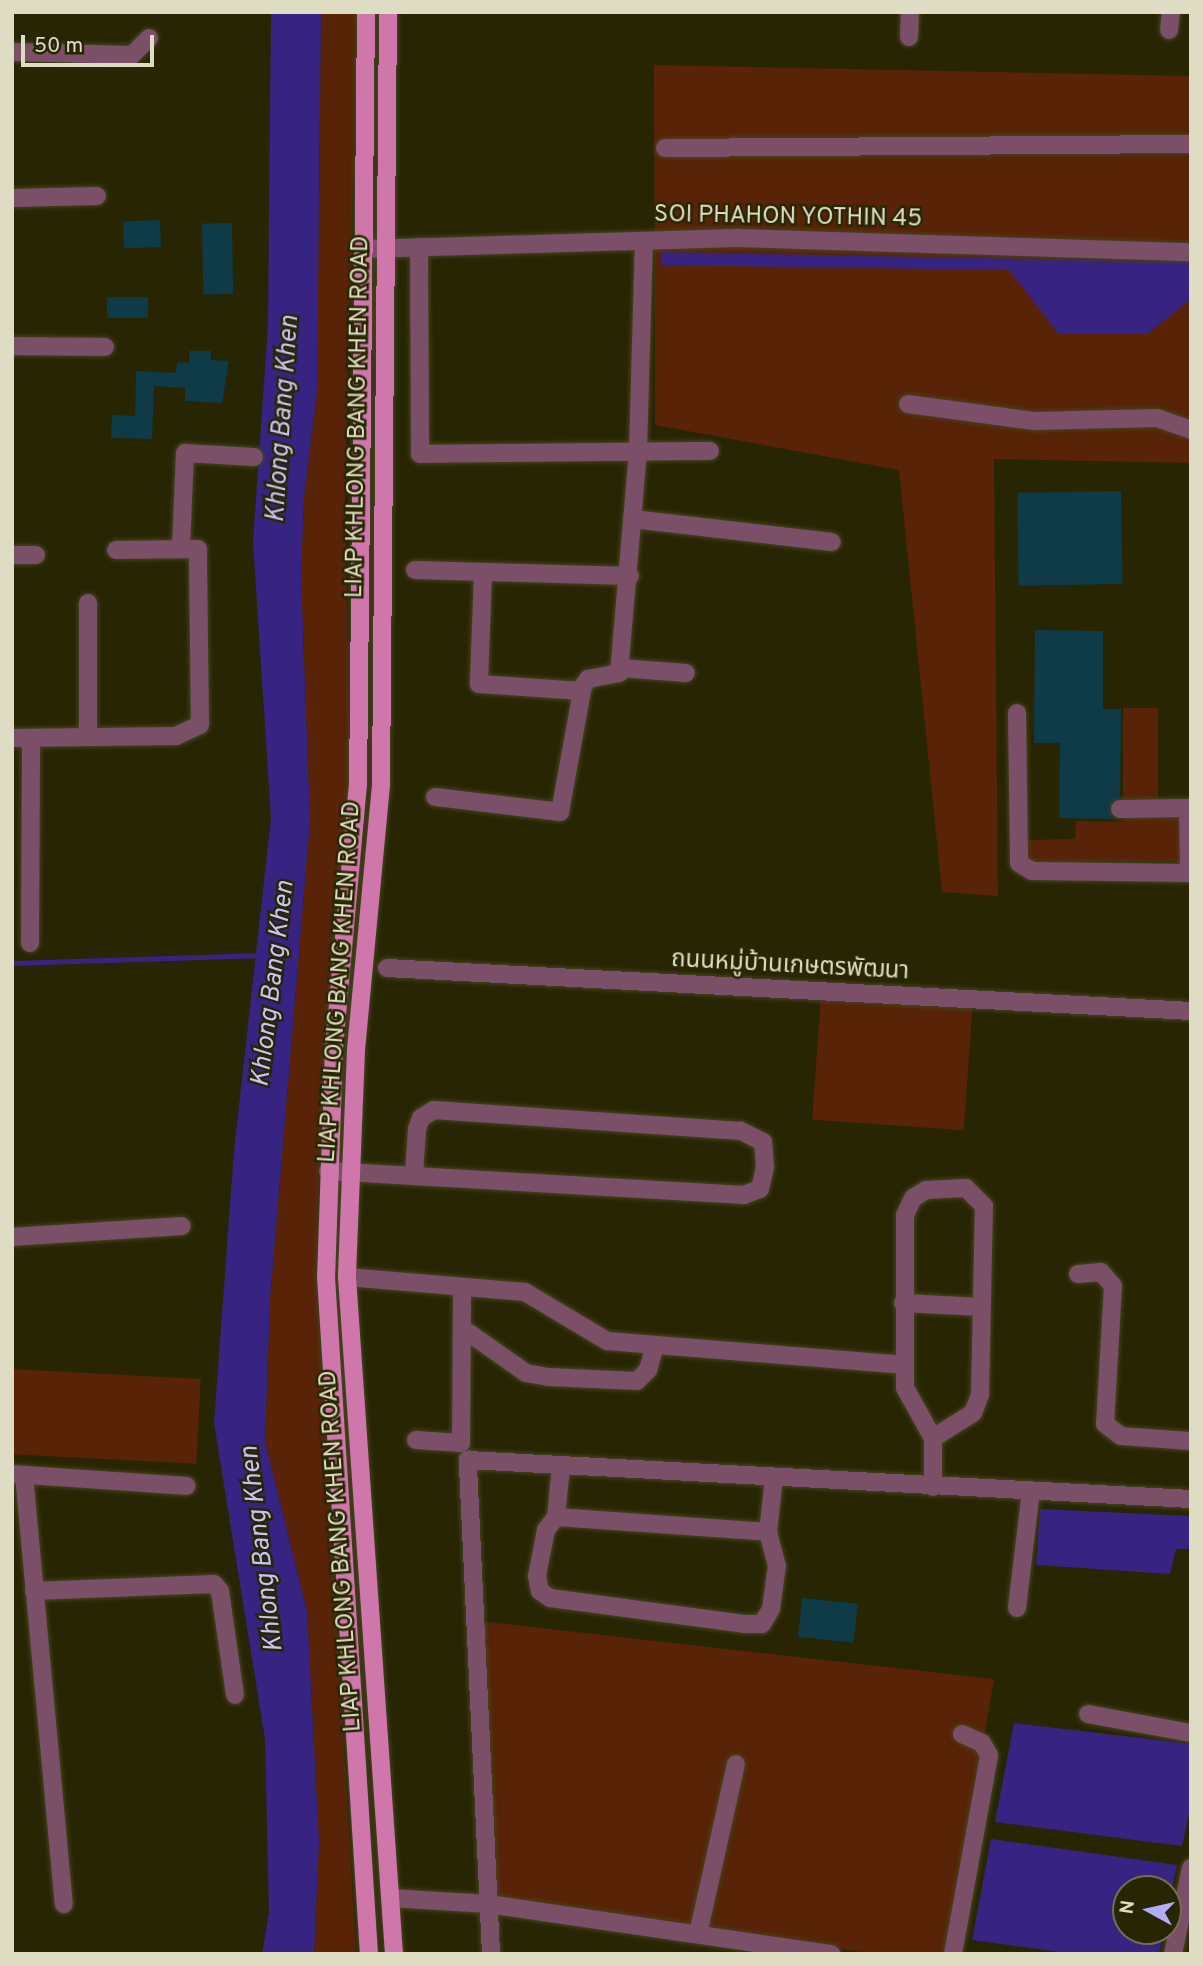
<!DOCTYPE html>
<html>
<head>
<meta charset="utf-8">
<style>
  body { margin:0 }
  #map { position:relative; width:1203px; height:1966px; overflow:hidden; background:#282602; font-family:Overpass,"Noto Sans Thai",sans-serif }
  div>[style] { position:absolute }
  .green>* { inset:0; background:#582306; transform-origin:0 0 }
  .water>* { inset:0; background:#372382 }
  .stream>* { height:5px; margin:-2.5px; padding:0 2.5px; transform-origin:2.5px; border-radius:2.5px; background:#372382 }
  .building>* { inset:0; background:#0f3a48; transform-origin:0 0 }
  .roads { filter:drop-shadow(0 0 2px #454321) drop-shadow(0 0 2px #454321) }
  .minor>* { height:18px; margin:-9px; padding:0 9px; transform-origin:9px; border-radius:9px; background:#7a4f67 }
  .major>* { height:18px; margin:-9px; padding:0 9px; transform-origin:9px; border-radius:9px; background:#cf77aa }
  span { translate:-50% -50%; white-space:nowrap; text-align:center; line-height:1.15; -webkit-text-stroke:5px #282602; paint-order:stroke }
  .street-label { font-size:24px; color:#deddc4 }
  .water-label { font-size:26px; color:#c4c4f7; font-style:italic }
  .frame { position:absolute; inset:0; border:14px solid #deddc4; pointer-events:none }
  .north { position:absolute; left:1112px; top:1875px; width:70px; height:70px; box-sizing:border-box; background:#282602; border:2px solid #716f50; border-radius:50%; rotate:278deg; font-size:19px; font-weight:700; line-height:28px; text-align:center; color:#deddc4 }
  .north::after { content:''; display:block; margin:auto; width:24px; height:32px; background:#b0aefa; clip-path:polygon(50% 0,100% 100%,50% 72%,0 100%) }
  .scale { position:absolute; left:21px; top:35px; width:133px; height:32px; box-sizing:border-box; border:4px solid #deddc4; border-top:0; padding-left:9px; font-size:21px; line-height:24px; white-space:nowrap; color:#deddc4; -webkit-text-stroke:5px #282602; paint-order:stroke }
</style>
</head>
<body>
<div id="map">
  <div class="green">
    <div style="clip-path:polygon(321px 12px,357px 12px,345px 500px,350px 779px,319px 1141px,316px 1277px,356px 1954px,314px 1954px,319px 1843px,307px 1611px,265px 1441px,270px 1300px,310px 820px,301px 577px,304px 497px,317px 391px)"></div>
    <div style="clip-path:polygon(654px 65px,1191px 76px,1191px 463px,994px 459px,998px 896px,942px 892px,899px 470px,655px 425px)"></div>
    <div style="left:1158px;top:708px;width:92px;height:35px;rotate:90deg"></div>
    <div style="clip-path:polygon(1123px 812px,1179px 812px,1179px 861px,1026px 862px,1026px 840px,1075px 839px,1076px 821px,1123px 822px)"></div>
    <div style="left:821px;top:994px;width:152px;height:126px;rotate:4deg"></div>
    <div style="left:12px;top:1369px;width:189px;height:85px;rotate:3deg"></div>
    <div style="clip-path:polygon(478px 1621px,994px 1679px,947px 1954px,876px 1954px,488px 1899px)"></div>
  </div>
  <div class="water">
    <div style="clip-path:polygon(271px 12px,321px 12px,317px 391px,304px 497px,301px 577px,310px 820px,270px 1300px,265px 1441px,307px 1611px,319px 1843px,314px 1954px,262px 1954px,269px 1913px,265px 1739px,214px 1423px,234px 1151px,271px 818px,253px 542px,268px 325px)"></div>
    <div style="clip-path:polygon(662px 252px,1191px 262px,1191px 299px,1147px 334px,1059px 334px,1009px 270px,662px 265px)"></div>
    <div style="clip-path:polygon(1040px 1509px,1191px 1516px,1191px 1549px,1176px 1549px,1170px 1574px,1036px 1565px)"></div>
    <div style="clip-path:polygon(1014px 1723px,1191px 1744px,1191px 1804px,1182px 1846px,995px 1822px)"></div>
    <div style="clip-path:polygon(991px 1839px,1177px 1865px,1168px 1910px,1168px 1889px,1126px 1889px,1126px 1931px,1164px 1931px,1159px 1954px,1076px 1954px,972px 1940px)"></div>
  </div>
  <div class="stream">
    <div style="left:12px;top:963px;width:249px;rotate:-1.8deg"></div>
  </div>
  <div class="building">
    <div style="left:160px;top:220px;width:27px;height:37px;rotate:88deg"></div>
    <div style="left:232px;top:223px;width:71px;height:30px;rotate:89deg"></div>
    <div style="left:148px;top:297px;width:21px;height:41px;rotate:90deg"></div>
    <div style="clip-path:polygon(189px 351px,211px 351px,211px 360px,229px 361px,222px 403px,185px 401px,185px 388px,154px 386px,152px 439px,111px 438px,112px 415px,135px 416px,136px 371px,176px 373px,177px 362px,189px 363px)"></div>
    <div style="left:1121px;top:491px;width:93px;height:104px;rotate:89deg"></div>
    <div style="clip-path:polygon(1035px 630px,1103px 631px,1103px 709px,1121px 709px,1120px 798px,1109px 808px,1114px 819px,1059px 818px,1060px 743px,1034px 743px)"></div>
    <div style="left:802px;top:1598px;width:56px;height:39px;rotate:6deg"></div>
  </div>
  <div class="roads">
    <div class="minor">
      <div style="left:1169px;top:30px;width:18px;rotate:-84deg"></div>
      <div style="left:909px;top:37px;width:25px;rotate:-88deg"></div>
      <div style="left:12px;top:52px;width:120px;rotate:1.4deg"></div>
      <div style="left:132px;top:55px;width:24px;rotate:-45deg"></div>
      <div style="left:665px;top:148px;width:526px;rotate:-0.44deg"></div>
      <div style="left:12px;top:198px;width:85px;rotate:-1.3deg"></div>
      <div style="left:419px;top:247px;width:207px;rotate:89.7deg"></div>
      <div style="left:420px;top:454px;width:290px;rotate:-0.6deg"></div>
      <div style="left:363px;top:249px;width:374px;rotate:-1.7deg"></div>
      <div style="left:737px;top:238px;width:454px;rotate:1.8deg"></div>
      <div style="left:12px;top:346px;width:93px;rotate:0.6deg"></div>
      <div style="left:908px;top:404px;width:127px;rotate:7.7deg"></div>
      <div style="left:1034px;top:421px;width:123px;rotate:-1.4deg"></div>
      <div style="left:1157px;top:418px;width:36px;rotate:19deg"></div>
      <div style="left:633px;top:519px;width:200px;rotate:6.6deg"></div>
      <div style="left:181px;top:548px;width:95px;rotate:-87.6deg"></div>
      <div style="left:185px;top:453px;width:69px;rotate:3.3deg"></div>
      <div style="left:12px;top:555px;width:24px"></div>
      <div style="left:415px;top:570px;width:215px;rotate:1.6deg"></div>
      <div style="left:483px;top:573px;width:111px;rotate:92.1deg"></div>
      <div style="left:479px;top:684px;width:103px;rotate:3.9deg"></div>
      <div style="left:88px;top:603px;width:134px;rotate:90deg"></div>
      <div style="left:620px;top:668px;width:66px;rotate:4.3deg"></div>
      <div style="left:1017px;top:713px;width:150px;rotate:89.2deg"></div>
      <div style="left:1019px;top:863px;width:15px;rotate:32deg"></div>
      <div style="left:1032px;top:871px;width:159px;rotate:0.7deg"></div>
      <div style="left:12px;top:738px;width:164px;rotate:-0.7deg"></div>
      <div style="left:176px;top:736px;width:26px;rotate:-25deg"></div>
      <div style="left:200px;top:725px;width:176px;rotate:-90.7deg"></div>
      <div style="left:198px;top:549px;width:82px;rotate:179.3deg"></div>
      <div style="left:435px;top:797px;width:126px;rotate:6.8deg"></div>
      <div style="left:560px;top:812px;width:128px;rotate:-79.7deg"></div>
      <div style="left:583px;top:686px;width:9px;rotate:-54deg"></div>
      <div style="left:588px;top:679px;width:32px;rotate:-11deg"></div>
      <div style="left:619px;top:673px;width:222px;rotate:-85.1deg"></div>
      <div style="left:638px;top:452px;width:211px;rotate:-88.4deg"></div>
      <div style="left:1120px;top:809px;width:68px;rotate:-0.8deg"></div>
      <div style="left:1188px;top:808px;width:65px;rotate:89.1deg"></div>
      <div style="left:30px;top:943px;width:205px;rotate:-89.7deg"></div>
      <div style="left:387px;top:968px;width:805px;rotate:3.06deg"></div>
      <div style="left:328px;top:1171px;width:86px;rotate:3.3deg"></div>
      <div style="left:414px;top:1176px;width:331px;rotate:3.3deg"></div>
      <div style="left:744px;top:1195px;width:17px;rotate:-21deg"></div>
      <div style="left:760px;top:1189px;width:22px;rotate:-77deg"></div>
      <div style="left:765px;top:1168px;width:26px;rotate:-94deg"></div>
      <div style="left:763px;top:1142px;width:25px;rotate:-153deg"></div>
      <div style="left:741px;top:1131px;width:308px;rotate:-176.1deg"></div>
      <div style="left:434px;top:1110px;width:15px;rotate:148deg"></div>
      <div style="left:421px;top:1118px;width:12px;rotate:110deg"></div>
      <div style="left:417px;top:1129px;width:47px;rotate:93.7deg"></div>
      <div style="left:12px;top:1237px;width:170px;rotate:-3.7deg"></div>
      <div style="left:1078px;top:1274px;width:23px;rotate:-5deg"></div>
      <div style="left:1101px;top:1272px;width:18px;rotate:49deg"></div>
      <div style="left:1113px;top:1286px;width:138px;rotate:93.3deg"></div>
      <div style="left:1105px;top:1424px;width:20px;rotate:37deg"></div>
      <div style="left:1121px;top:1436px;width:70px;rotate:4.1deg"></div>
      <div style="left:347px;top:1277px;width:179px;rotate:4.8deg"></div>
      <div style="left:525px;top:1292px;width:96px;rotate:30.9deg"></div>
      <div style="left:607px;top:1341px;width:297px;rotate:4.6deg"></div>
      <div style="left:903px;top:1303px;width:79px;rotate:2.9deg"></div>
      <div style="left:462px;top:1328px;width:78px;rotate:35.1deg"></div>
      <div style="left:526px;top:1373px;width:23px;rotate:10deg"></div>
      <div style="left:549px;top:1377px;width:88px;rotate:2.6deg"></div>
      <div style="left:637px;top:1381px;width:16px;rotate:-45deg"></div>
      <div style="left:648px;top:1370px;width:26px;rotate:-74deg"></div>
      <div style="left:933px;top:1438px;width:47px;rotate:-32deg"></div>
      <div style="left:973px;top:1413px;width:19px;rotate:-69deg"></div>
      <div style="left:980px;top:1395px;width:189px;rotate:-88.8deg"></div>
      <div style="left:984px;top:1206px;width:25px;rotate:-135deg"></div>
      <div style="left:966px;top:1188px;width:40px;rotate:177.1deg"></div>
      <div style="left:926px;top:1190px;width:15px;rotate:148deg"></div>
      <div style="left:913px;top:1198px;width:19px;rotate:115deg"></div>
      <div style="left:905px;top:1215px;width:173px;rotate:90deg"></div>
      <div style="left:905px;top:1388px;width:57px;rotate:60.8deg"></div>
      <div style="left:933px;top:1438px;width:49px;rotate:90deg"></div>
      <div style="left:416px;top:1440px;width:45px;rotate:3.8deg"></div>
      <div style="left:461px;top:1443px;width:154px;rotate:-89.6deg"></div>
      <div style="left:561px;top:1466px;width:51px;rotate:95.6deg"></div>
      <div style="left:556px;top:1517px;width:213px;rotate:4deg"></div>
      <div style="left:768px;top:1532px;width:54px;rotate:-83.7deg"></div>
      <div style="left:12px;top:1474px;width:175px;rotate:3.9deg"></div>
      <div style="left:24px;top:1475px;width:431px;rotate:84.7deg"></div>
      <div style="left:556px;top:1517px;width:16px;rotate:128deg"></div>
      <div style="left:546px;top:1530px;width:47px;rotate:101.1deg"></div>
      <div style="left:537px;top:1576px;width:15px;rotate:79deg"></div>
      <div style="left:540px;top:1591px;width:12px;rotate:35deg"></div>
      <div style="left:550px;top:1598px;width:196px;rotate:7.6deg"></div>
      <div style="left:744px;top:1624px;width:18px"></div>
      <div style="left:762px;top:1624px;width:17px;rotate:-59deg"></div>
      <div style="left:771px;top:1609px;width:43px;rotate:-82.1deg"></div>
      <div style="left:777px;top:1566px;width:35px;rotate:-105deg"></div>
      <div style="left:34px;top:1591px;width:180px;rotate:-2.2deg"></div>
      <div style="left:214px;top:1584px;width:9px;rotate:49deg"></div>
      <div style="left:220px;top:1591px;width:105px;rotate:81.8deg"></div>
      <div style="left:1017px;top:1608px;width:118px;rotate:-83.2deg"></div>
      <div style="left:1088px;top:1714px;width:105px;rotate:10.5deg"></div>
      <div style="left:390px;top:1898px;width:98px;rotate:3.5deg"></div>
      <div style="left:488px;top:1904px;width:347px;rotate:8.3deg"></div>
      <div style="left:698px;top:1934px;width:174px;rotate:-77.4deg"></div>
      <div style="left:491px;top:1954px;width:495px;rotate:-92.7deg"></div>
      <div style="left:468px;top:1460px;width:724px;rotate:3.09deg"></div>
      <div style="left:953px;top:1954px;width:202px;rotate:-79.7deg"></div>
      <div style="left:989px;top:1755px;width:14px;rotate:-120deg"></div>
      <div style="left:982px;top:1743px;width:22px;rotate:-156deg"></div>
      <div style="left:1173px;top:1954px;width:88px;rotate:-78.2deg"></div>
    </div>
    <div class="major">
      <div style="left:366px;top:12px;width:772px;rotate:90.59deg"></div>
      <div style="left:358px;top:784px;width:267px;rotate:95.2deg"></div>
      <div style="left:334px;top:1050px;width:227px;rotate:92deg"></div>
      <div style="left:326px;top:1277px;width:678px;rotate:86.37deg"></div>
      <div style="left:388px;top:12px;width:773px;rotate:90.52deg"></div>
      <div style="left:381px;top:785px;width:266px;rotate:95.4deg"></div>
      <div style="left:356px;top:1050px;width:227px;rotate:92.3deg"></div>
      <div style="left:347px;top:1277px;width:679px;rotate:86.03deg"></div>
    </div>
  </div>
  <div class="street-label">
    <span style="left:788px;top:218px;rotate:1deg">SOI PHAHON YOTHIN 45</span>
    <span style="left:359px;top:417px;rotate:-89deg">LIAP KHLONG BANG KHEN ROAD</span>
    <span style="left:790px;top:967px;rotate:3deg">ถนนหมู่บ้านเกษตรพัฒนา</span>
    <span style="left:341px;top:982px;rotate:-86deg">LIAP KHLONG BANG KHEN ROAD</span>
    <span style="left:342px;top:1551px;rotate:-94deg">LIAP KHLONG BANG KHEN ROAD</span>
  </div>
  <div class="water-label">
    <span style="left:284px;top:419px;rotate:-86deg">Khlong Bang Khen</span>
    <span style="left:274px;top:984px;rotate:-83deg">Khlong Bang Khen</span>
    <span style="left:263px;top:1549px;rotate:-97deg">Khlong Bang Khen</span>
  </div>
  <div class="frame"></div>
  <div class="north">N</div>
  <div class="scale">50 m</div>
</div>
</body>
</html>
